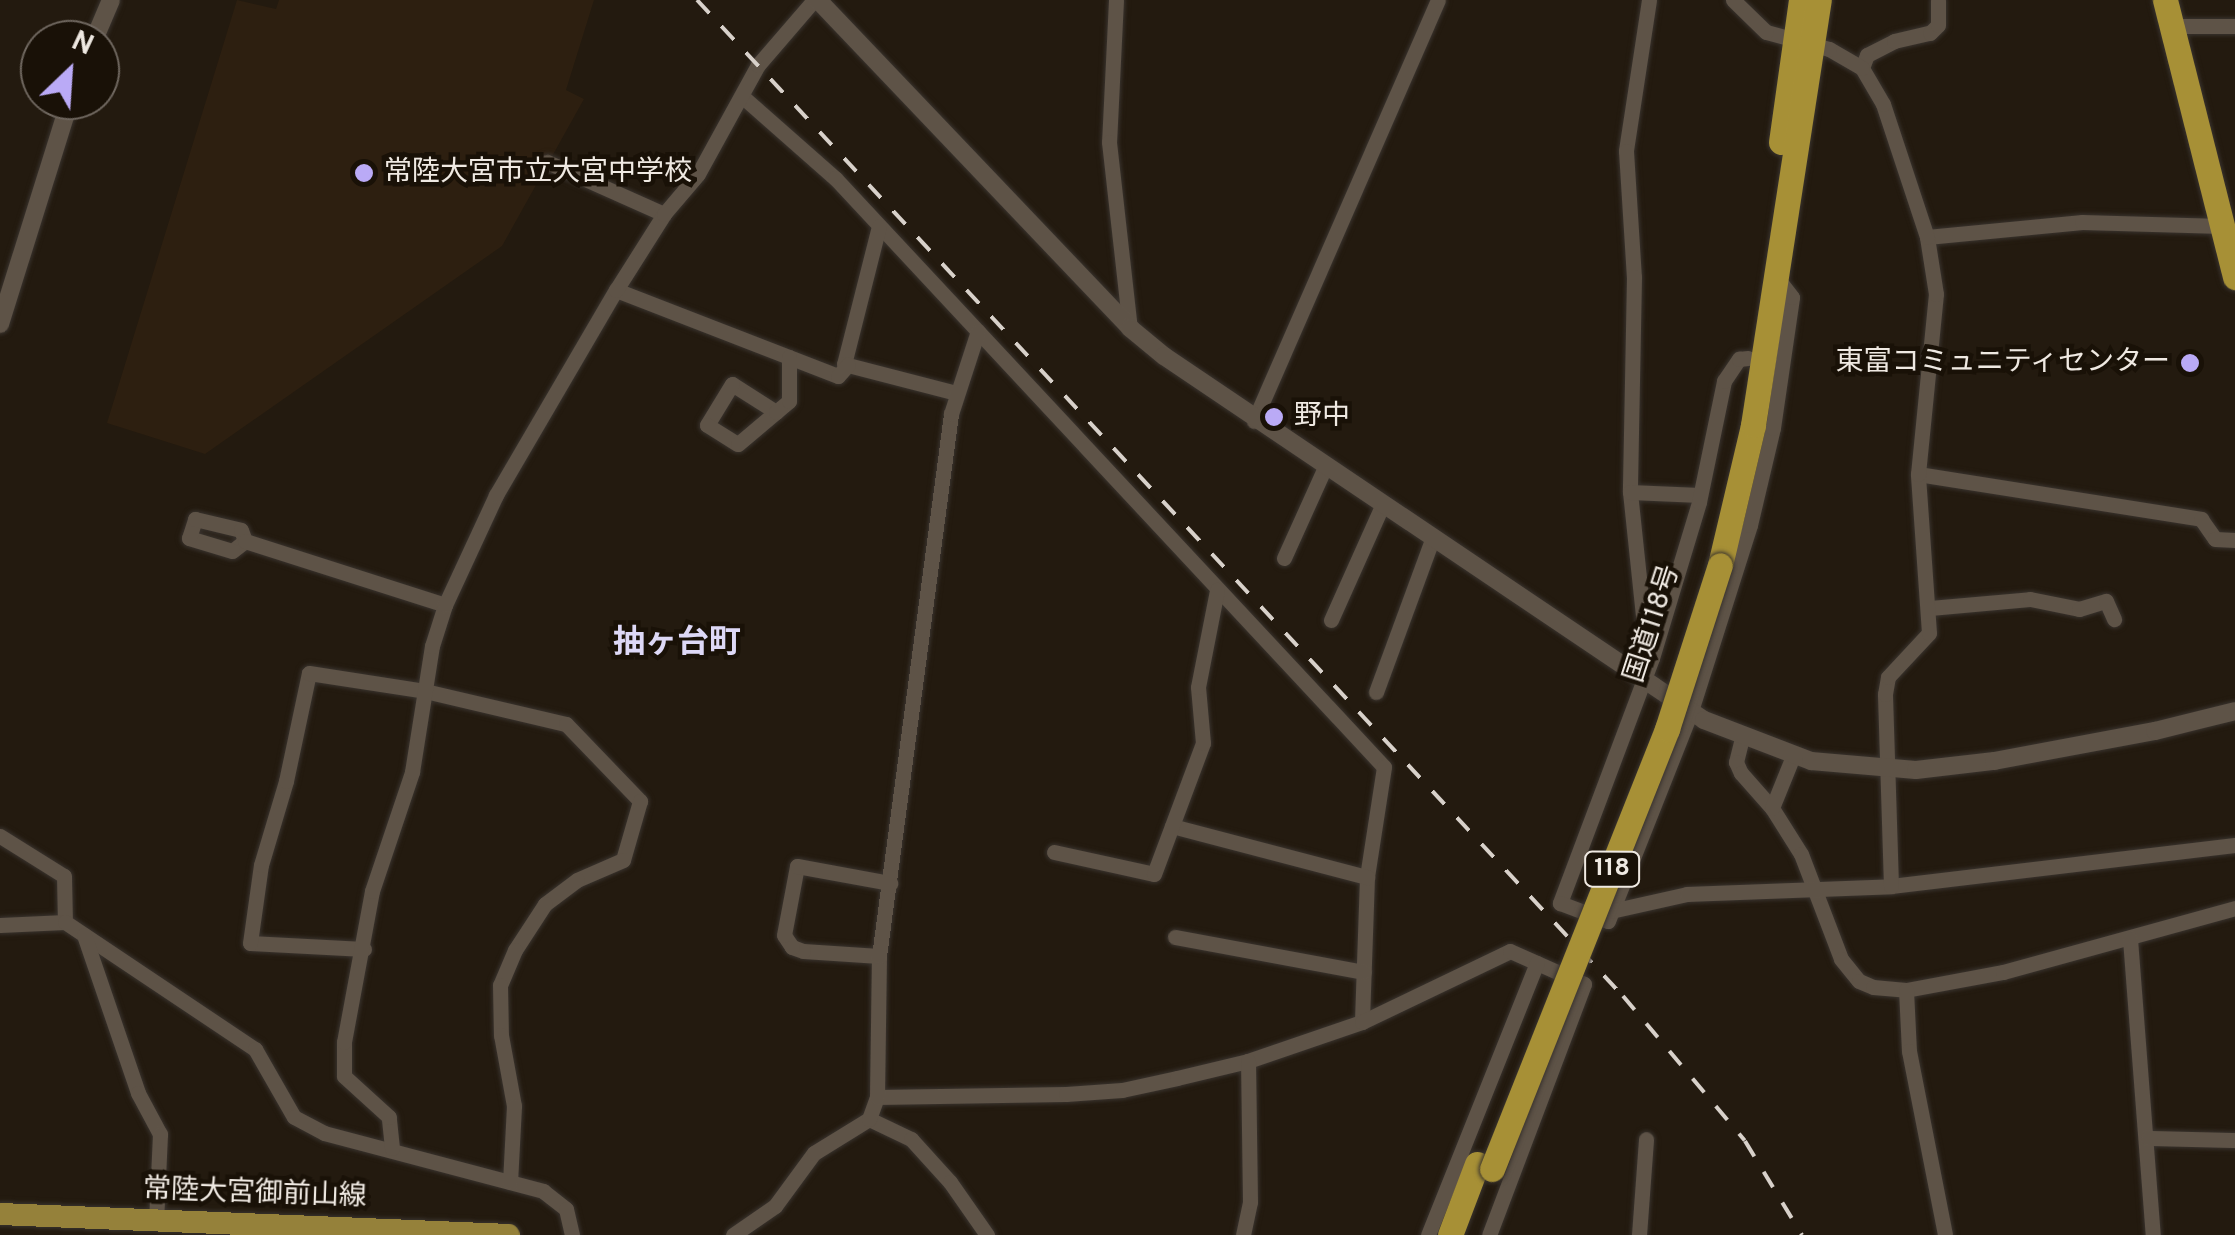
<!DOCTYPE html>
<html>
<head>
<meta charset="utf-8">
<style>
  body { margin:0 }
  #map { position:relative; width:2235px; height:1235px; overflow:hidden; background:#231a0f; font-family:Overpass,"Noto Sans JP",sans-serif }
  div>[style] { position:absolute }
  .built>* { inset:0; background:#2d1f10 }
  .roads { filter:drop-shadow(0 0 2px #39332e) drop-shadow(0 0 2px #39332e) }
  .minor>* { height:15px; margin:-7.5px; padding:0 7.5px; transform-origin:7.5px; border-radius:7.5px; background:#5e5347 }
  .tertiary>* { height:18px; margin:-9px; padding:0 9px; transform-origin:9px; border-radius:9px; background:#5e5347 }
  .primary>* { height:22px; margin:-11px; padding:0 11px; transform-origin:11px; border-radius:11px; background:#95813a }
  .trunk>* { height:25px; margin:-12.5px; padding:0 12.5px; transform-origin:12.5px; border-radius:12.5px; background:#a79036 }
  .rail>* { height:4px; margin-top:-2px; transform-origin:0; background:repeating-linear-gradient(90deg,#d8d1ca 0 18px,transparent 0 36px) }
  .bridges { filter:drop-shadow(0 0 2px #39332e) drop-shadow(0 0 2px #39332e) }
  .trunk-bridge>* { height:25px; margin:-12.5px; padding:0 12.5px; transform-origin:12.5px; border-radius:12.5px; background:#a79036 }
  .dots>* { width:28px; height:28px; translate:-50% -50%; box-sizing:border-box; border:5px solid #191107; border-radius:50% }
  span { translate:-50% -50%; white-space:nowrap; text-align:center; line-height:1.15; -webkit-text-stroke:9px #191107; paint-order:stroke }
  .shield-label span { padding:2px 8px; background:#191107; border:2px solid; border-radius:8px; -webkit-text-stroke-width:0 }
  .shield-label { font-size:25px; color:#efe9e2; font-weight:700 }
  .poi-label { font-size:28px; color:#efe9e2 }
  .left { translate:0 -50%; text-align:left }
  .right { translate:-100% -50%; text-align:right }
  .street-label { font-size:28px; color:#efe9e2 }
  .quarter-label { font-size:32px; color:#ddd8f6; font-weight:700 }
  .north { position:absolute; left:20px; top:20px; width:100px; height:100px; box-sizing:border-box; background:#191107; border:2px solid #6f675f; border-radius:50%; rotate:25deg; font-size:28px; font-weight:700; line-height:40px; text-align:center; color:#efe9e2 }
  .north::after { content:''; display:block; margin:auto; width:35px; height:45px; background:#baaaf6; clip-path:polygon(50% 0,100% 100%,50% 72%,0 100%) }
</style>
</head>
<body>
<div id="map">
  <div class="built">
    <div style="clip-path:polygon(237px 0,276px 9px,279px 0,594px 0,566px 90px,584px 99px,502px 246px,205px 454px,107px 423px)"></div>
  </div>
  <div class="roads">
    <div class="minor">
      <div style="left:1116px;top:0;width:142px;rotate:92.8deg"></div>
      <div style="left:1109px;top:142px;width:187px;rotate:83.6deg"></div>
      <div style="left:1649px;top:0;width:153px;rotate:98.7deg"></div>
      <div style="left:1626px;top:151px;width:126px;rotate:86.4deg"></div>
      <div style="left:1634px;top:277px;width:215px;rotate:91.1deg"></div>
      <div style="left:1630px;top:492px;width:154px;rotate:84deg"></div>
      <div style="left:1646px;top:645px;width:14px;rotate:65deg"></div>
      <div style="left:1652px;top:658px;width:262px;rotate:110.6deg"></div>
      <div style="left:1560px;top:903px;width:51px;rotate:20.6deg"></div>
      <div style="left:1608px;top:921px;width:226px;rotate:-68.4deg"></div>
      <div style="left:1691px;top:711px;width:195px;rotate:-72.4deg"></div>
      <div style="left:1750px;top:525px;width:100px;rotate:-76.7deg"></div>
      <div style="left:1773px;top:428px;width:132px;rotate:-81.7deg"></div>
      <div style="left:1792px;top:297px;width:24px;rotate:-128deg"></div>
      <div style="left:2171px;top:26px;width:64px"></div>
      <div style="left:1862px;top:68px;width:14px;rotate:-69deg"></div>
      <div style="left:1867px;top:55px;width:30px;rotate:-27deg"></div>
      <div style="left:1894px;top:41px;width:37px;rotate:-13deg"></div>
      <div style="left:1930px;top:33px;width:11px;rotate:-45deg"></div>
      <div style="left:1938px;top:25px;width:25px;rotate:-90deg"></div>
      <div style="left:743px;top:97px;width:123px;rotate:41.4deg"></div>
      <div style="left:835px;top:178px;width:805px;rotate:47.01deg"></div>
      <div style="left:1384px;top:767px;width:111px;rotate:98.8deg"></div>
      <div style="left:1367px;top:877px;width:145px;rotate:92deg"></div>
      <div style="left:547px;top:162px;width:128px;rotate:24deg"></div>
      <div style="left:879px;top:226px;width:142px;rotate:104.2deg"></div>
      <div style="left:844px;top:364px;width:116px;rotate:14.5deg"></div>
      <div style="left:1927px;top:237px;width:156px;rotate:-5.5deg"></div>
      <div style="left:2082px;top:222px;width:140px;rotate:1.6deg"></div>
      <div style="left:616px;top:290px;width:238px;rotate:21.2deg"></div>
      <div style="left:838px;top:376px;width:15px;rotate:-48deg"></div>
      <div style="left:776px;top:412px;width:52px;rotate:-147.5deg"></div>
      <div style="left:732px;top:384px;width:48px;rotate:121.4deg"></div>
      <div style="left:707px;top:425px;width:36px;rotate:32deg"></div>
      <div style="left:738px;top:444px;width:50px;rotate:-40.1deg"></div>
      <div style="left:776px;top:412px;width:17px;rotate:-40deg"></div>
      <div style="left:789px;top:401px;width:44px;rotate:-90deg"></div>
      <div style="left:1254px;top:421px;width:459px;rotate:-66.4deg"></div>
      <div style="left:1918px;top:474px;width:287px;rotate:9deg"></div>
      <div style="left:2201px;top:519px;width:24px;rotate:55deg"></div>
      <div style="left:2215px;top:539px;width:20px;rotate:3deg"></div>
      <div style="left:1630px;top:492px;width:70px;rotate:2.5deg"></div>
      <div style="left:245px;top:541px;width:16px;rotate:142deg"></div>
      <div style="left:232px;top:551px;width:45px;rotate:-163.2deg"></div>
      <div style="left:189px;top:538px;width:20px;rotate:-72deg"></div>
      <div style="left:195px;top:519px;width:47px;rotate:13.4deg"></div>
      <div style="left:241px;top:530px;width:12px;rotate:70deg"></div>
      <div style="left:245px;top:541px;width:210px;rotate:17.7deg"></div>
      <div style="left:1284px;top:558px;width:100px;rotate:-65.7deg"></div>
      <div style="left:1930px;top:608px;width:100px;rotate:-5.1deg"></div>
      <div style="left:2030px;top:599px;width:50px;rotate:11.5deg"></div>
      <div style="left:2079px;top:609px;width:28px;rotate:-17deg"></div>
      <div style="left:2106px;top:601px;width:20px;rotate:66deg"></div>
      <div style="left:1331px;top:620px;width:125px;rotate:-65.9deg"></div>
      <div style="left:1652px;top:658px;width:163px;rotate:-73.2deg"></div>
      <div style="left:1699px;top:502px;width:124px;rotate:-78.3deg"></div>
      <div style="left:1724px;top:381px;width:27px;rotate:-56deg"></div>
      <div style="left:1739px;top:359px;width:9px;rotate:-6deg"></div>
      <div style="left:1376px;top:692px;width:162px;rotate:-69.8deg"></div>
      <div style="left:1742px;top:738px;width:25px;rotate:104deg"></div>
      <div style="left:1736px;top:762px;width:12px;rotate:66deg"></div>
      <div style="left:1741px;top:773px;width:47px;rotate:48.5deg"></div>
      <div style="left:1772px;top:808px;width:54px;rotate:57.8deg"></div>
      <div style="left:1801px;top:854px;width:112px;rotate:69.1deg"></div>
      <div style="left:1841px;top:959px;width:28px;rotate:51deg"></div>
      <div style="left:1859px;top:981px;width:15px;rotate:23deg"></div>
      <div style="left:1873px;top:987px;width:33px;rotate:5deg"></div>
      <div style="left:1906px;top:990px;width:99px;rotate:-10.5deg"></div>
      <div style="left:2003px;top:972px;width:241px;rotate:-15.4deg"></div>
      <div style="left:1772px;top:808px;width:56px;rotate:-68deg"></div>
      <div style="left:1172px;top:826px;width:202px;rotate:14.7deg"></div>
      <div style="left:0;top:836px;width:75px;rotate:32deg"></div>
      <div style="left:64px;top:876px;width:46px;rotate:88.8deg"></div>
      <div style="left:1054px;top:852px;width:102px;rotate:12.4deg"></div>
      <div style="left:1154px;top:874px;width:140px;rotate:-69.5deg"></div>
      <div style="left:1203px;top:743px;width:56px;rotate:-95.1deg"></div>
      <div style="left:1198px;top:687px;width:99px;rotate:-78.9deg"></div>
      <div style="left:1891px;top:886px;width:346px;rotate:-6.8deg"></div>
      <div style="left:1611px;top:911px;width:78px;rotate:-12.6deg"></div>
      <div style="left:1687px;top:894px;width:204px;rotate:-2.2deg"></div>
      <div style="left:1891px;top:886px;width:192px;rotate:-91.8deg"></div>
      <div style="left:1885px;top:694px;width:17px;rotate:-80deg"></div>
      <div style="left:1888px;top:677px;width:60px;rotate:-47deg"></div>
      <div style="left:1929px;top:633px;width:159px;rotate:-94deg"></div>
      <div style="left:1918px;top:474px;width:181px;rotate:-84.3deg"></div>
      <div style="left:1936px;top:294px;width:58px;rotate:-99deg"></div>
      <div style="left:1927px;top:237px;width:140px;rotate:-108.3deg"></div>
      <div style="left:1883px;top:104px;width:42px;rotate:-120.3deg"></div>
      <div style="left:1862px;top:68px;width:38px;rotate:-150deg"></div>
      <div style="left:1829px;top:49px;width:65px;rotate:-164.9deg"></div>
      <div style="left:1766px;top:32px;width:46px;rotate:-135.9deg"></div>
      <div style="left:0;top:925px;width:65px;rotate:-2.6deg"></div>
      <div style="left:65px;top:922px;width:229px;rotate:33.8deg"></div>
      <div style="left:255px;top:1049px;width:78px;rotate:60.2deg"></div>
      <div style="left:294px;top:1117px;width:34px;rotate:28deg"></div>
      <div style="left:324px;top:1133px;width:227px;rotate:14.8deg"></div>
      <div style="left:543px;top:1191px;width:29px;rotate:38deg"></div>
      <div style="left:566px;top:1209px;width:27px;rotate:77deg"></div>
      <div style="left:84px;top:935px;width:167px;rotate:71.1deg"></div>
      <div style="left:138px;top:1093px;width:47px;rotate:61.8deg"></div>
      <div style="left:160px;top:1134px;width:87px;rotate:92.6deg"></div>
      <div style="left:1175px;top:937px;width:192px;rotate:10.5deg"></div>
      <div style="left:2130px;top:939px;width:297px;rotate:85.6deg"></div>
      <div style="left:364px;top:949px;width:114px;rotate:-177deg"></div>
      <div style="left:250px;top:943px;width:79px;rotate:-82deg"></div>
      <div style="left:261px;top:865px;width:88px;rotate:-73.4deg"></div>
      <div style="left:286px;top:781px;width:110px;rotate:-78deg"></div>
      <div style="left:309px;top:673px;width:117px;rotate:8.8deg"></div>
      <div style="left:425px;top:691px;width:145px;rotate:13.2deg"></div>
      <div style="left:566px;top:724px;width:107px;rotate:46.1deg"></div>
      <div style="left:640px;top:801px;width:61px;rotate:106.1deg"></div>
      <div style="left:623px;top:860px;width:50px;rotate:156.5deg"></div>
      <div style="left:577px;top:880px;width:40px;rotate:143deg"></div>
      <div style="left:545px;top:904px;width:55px;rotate:123.1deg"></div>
      <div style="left:515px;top:950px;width:38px;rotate:113deg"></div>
      <div style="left:500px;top:985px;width:50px;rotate:88.9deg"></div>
      <div style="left:501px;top:1035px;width:72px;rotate:79.6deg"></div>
      <div style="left:514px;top:1106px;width:76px;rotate:93deg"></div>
      <div style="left:879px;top:956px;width:76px;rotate:-176.2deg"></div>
      <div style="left:803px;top:951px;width:12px;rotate:-160deg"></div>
      <div style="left:792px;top:947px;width:14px;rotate:-124deg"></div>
      <div style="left:784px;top:935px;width:70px;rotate:-79.3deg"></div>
      <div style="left:797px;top:866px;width:95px;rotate:10.4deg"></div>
      <div style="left:1906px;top:990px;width:61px;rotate:87.2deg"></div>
      <div style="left:1909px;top:1051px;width:187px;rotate:78.9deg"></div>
      <div style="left:877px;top:1097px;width:189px;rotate:-0.9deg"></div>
      <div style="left:1066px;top:1094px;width:56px;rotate:-4.1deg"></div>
      <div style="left:1122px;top:1090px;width:56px;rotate:-12.3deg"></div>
      <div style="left:1177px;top:1078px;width:73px;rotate:-13.5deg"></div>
      <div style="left:1248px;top:1061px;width:120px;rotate:-18.9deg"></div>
      <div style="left:1362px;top:1022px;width:164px;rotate:-25.6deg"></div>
      <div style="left:1510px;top:951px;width:81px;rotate:24deg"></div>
      <div style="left:1584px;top:984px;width:268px;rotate:110.7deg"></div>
      <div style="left:869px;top:1119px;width:47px;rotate:25.5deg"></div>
      <div style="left:911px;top:1139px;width:58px;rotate:47.8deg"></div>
      <div style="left:950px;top:1182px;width:65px;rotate:55.1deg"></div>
      <div style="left:2148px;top:1138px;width:87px;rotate:1.3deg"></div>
      <div style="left:392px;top:1148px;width:31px;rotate:-96deg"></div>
      <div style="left:389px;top:1117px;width:61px;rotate:-137.7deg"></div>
      <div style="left:344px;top:1076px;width:34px;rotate:-90deg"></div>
      <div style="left:344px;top:1042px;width:154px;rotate:-79.5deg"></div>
      <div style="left:372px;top:891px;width:126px;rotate:-71.4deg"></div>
      <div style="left:412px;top:772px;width:128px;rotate:-81deg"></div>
      <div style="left:432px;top:646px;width:43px;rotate:-72.4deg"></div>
      <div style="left:445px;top:605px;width:121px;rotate:-65.1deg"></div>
      <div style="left:496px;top:495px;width:238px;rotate:-59.7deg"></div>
      <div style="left:616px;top:290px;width:90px;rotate:-57.7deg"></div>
      <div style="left:664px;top:214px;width:52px;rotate:-49.6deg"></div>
      <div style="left:698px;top:174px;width:124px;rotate:-61.2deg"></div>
      <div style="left:758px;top:65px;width:86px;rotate:-49.3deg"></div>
      <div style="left:733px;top:1235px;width:51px;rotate:-34.6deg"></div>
      <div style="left:775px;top:1206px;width:66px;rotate:-53.7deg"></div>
      <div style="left:814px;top:1153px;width:65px;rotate:-31.7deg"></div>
      <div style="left:869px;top:1119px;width:23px;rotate:-70deg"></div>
      <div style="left:877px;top:1097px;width:141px;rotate:-89.2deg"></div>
      <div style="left:879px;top:956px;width:547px;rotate:-82.43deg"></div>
      <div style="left:951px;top:414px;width:87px;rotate:-72deg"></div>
      <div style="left:1243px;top:1235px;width:34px;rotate:-78deg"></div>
      <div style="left:1250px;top:1202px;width:141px;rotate:-90.8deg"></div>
      <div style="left:1428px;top:1235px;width:293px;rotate:-68.2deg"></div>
      <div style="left:1639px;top:1235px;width:96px;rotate:-85.8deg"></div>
    </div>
    <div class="tertiary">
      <div style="left:818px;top:0;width:453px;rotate:46.4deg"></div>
      <div style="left:1130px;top:328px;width:44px;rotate:39.5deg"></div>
      <div style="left:1164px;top:356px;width:651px;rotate:33.98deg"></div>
      <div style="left:1704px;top:720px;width:115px;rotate:21deg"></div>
      <div style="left:1811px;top:761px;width:105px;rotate:4.9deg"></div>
      <div style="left:1916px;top:770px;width:79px;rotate:-6.6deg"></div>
      <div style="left:1994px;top:761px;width:164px;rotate:-10.6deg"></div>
      <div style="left:2155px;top:731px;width:82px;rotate:-14deg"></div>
      <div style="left:94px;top:40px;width:43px;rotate:-67deg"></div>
      <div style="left:0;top:324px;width:235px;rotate:-72.6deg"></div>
    </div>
    <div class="primary">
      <div style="left:0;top:1214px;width:509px;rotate:2.36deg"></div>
    </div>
    <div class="trunk">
      <div style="left:2165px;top:0;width:286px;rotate:75.8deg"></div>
      <div style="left:1781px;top:142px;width:143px;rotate:-82deg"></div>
      <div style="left:1720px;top:565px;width:144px;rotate:-76.7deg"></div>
      <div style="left:1753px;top:425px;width:430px;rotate:-81.2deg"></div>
      <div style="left:1450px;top:1235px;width:76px;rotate:-69.2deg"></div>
    </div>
  </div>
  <div class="rail">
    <div style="left:697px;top:0;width:1360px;rotate:47.09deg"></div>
    <div style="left:1623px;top:996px;width:189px;rotate:49.9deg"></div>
    <div style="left:1745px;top:1141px;width:110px;rotate:58.8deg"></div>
  </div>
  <div class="bridges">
    <div class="trunk-bridge">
      <div style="left:1492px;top:1169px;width:474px;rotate:-68.3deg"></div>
      <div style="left:1667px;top:729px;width:172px;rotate:-72.1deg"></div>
    </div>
  </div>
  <div class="dots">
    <div style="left:364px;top:173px;background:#baaaf6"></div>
    <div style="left:2190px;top:363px;background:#baaaf6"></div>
    <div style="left:1274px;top:417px;background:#baaaf6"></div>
  </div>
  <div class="shield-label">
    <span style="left:1612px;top:869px">118</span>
  </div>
  <div class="poi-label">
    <span class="left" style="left:384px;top:173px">常陸大宮市立大宮中学校</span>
    <span class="right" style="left:2170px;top:363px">東富コミュニティセンター</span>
    <span class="left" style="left:1294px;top:417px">野中</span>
  </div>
  <div class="street-label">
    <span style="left:1653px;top:624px;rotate:-72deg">国道118号</span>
    <span style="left:255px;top:1194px;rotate:2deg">常陸大宮御前山線</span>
  </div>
  <div class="quarter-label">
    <span style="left:677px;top:644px">抽ヶ台町</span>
  </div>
  <div class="north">N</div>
</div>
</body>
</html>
